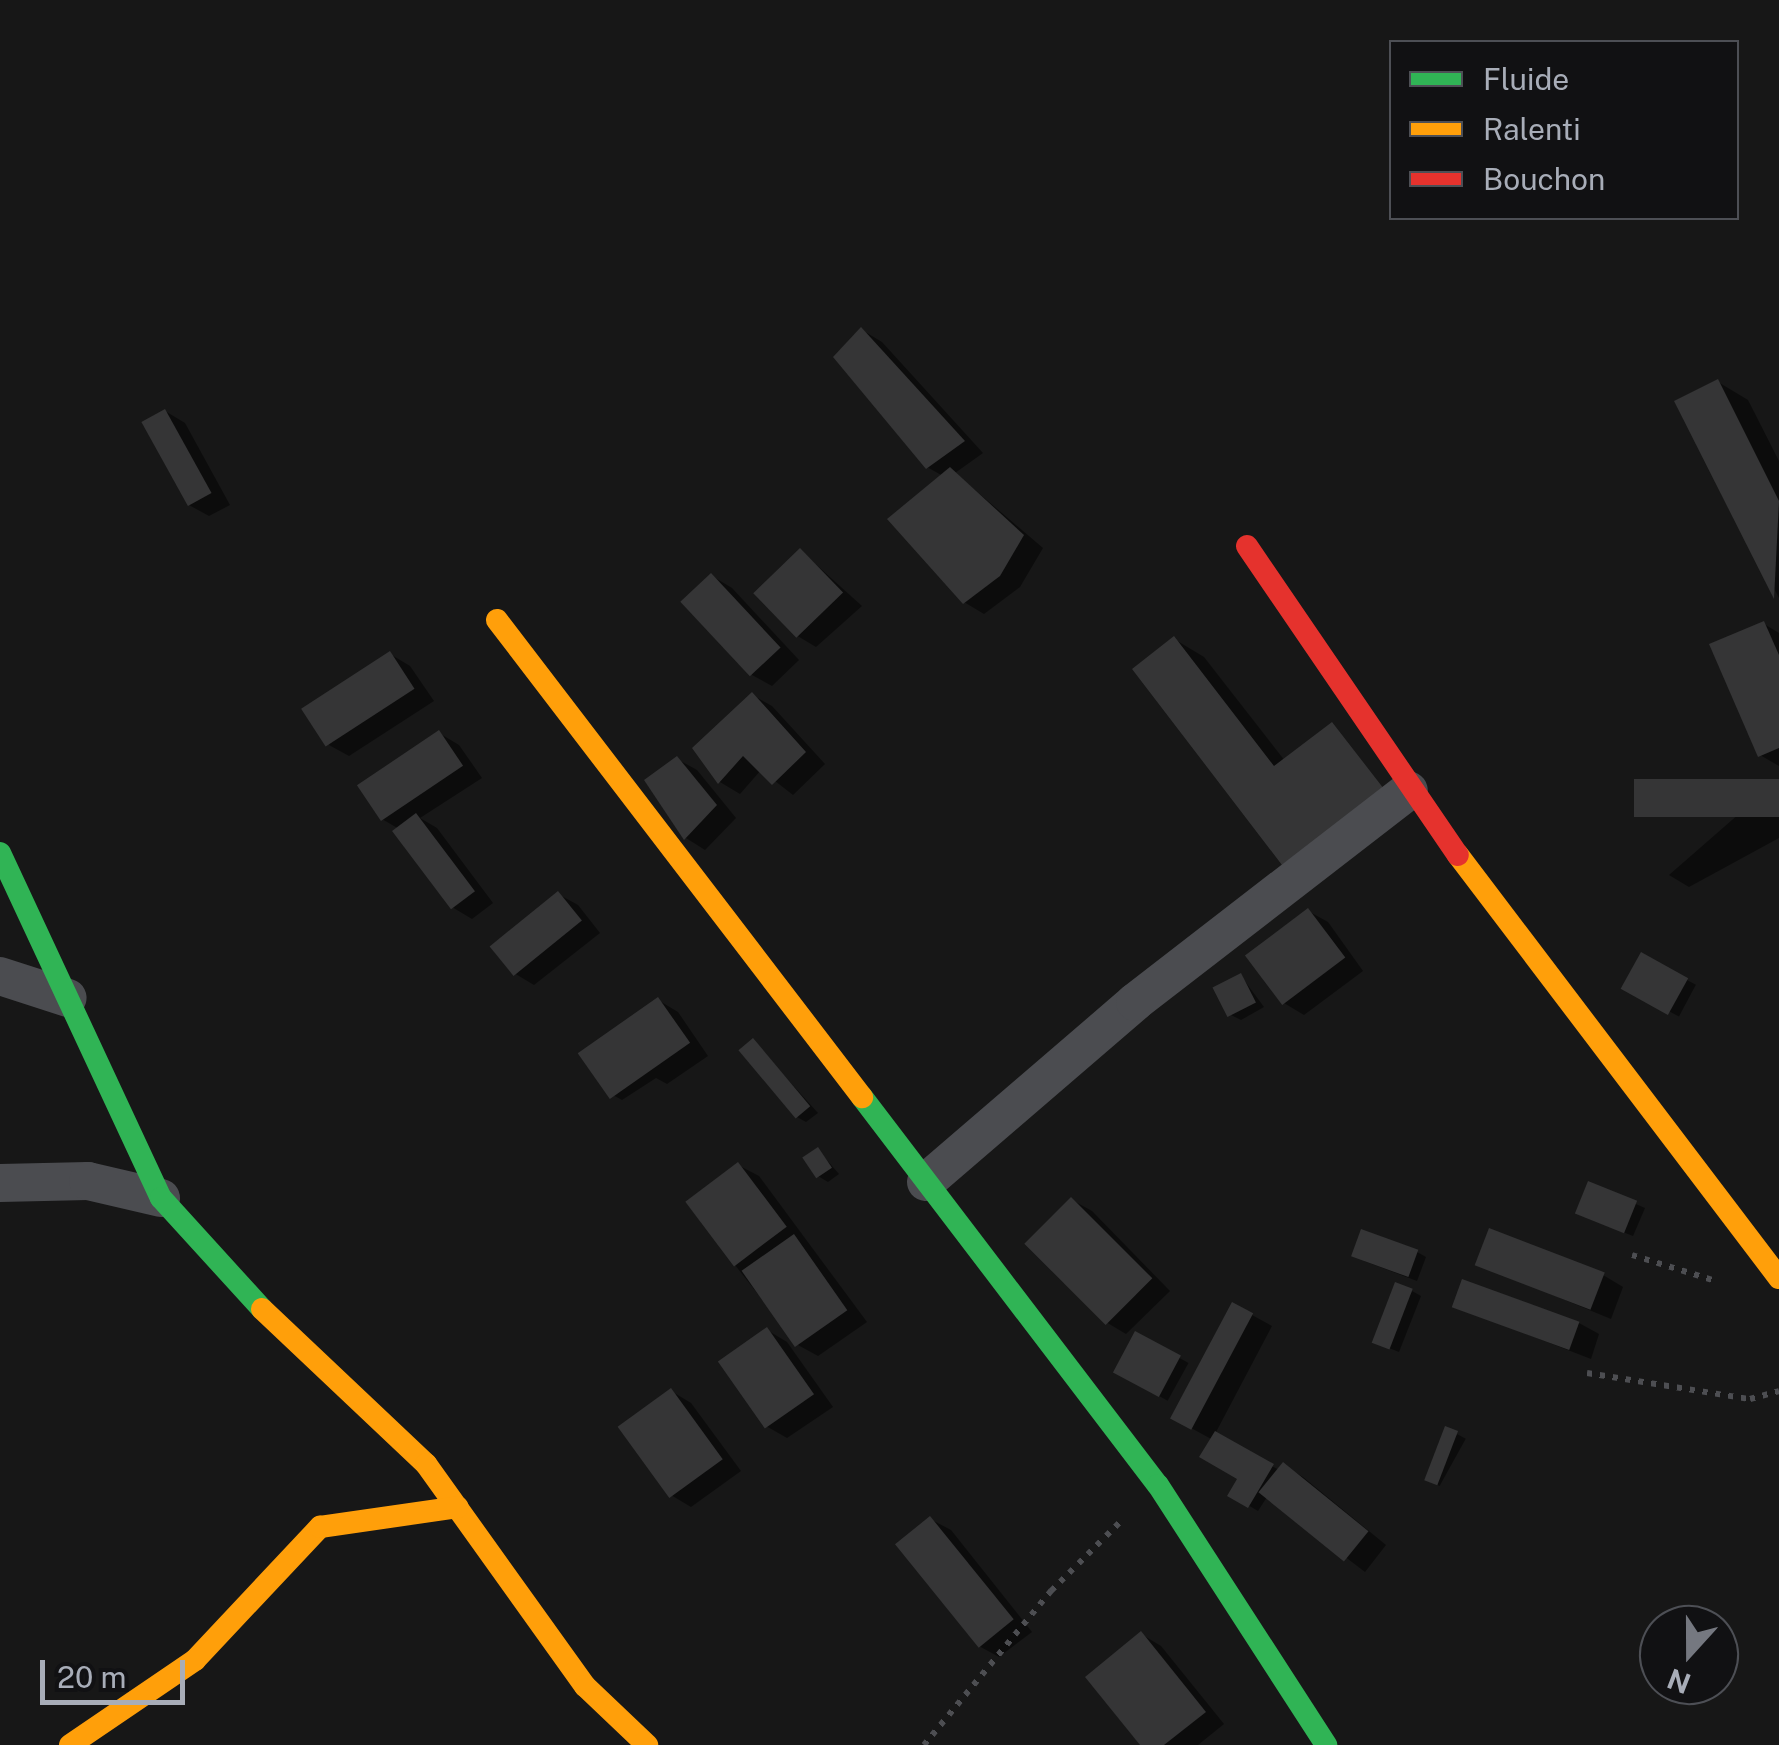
<!DOCTYPE html>
<html>
<head>
<meta charset="utf-8">
<style>
  body { margin:0 }
  #map { position:relative; width:1779px; height:1745px; overflow:hidden; background:#171717; font-family:"Public Sans",sans-serif }
  div>[style] { position:absolute }
  .shadow>* { inset:0; background:#0007; transform-origin:0 0 }
  .building>* { inset:0; background:#353536; transform-origin:0 0 }
  .path>* { height:6px; margin-top:-3px; transform-origin:0; background:repeating-linear-gradient(90deg,#4d4e52 0 5px,transparent 0 13px) }
  .street>* { height:38px; margin:-19px; padding:0 19px; transform-origin:19px; border-radius:19px; background:#4b4c50 }
  .fast>* { height:22px; margin:-11px; padding:0 11px; transform-origin:11px; border-radius:11px; background:#30b455 }
  .slow>* { height:22px; margin:-11px; padding:0 11px; transform-origin:11px; border-radius:11px; background:#ff9f0a }
  .jam>* { height:22px; margin:-11px; padding:0 11px; transform-origin:11px; border-radius:11px; background:#e5322d }
  span { translate:-50% -50%; white-space:nowrap; text-align:center; line-height:1.15; -webkit-text-stroke:10px #111113; paint-order:stroke }
  .legend { position:absolute; left:1389px; top:40px; width:350px; height:180px; box-sizing:border-box; background:#111113; border:2px solid #4d4f55; margin:0; padding:12px 18px; list-style:none; font-size:30px; color:#a8adb8 }
  .legend li { display:flex; align-items:center; gap:20px; height:50px }
  .legend b { width:50px; border:2px solid #4d4f55 }
  .north { position:absolute; left:1639px; top:1605px; width:100px; height:100px; box-sizing:border-box; background:#111113; border:2px solid #4d4f55; border-radius:50%; rotate:201deg; font-size:28px; font-weight:700; line-height:40px; text-align:center; color:#a8adb8 }
  .north::after { content:''; display:block; margin:auto; width:35px; height:45px; background:#757880; clip-path:polygon(50% 0,100% 100%,50% 72%,0 100%) }
  .scale { position:absolute; left:40px; top:1660px; width:145px; height:45px; box-sizing:border-box; border:5px solid #a8adb8; border-top:0; padding-left:12px; font-size:30px; line-height:35px; white-space:nowrap; color:#a8adb8; -webkit-text-stroke:8px #111113; paint-order:stroke }
</style>
</head>
<body>
<div id="map">
  <div class="shadow">
    <div style="clip-path:polygon(862px 330px,882px 342px,983px 453px,955px 473px,1043px 548px,1020px 587px,984px 614px,964px 602px,943px 476px,927px 467px)"></div>
    <div style="clip-path:polygon(1718px 382px,1748px 400px,1779px 461px,1779px 598px,1678px 402px)"></div>
    <div style="clip-path:polygon(165px 411px,185px 423px,230px 505px,209px 516px,189px 505px)"></div>
    <div style="clip-path:polygon(801px 551px,862px 606px,816px 647px,796px 635px)"></div>
    <div style="clip-path:polygon(712px 576px,732px 588px,799px 660px,772px 686px,752px 675px)"></div>
    <div style="clip-path:polygon(1764px 624px,1779px 633px,1779px 766px,1760px 755px)"></div>
    <div style="clip-path:polygon(1174px 639px,1204px 657px,1285px 761px,1313px 881px)"></div>
    <div style="clip-path:polygon(390px 654px,410px 666px,434px 701px,349px 756px,329px 745px)"></div>
    <div style="clip-path:polygon(752px 695px,772px 706px,825px 764px,793px 795px,761px 770px,740px 794px,720px 782px,696px 748px)"></div>
    <div style="clip-path:polygon(439px 733px,459px 745px,482px 778px,420px 818px,437px 828px,493px 903px,472px 919px,452px 907px,399px 829px,382px 819px)"></div>
    <div style="clip-path:polygon(677px 759px,697px 770px,736px 818px,705px 850px,686px 838px)"></div>
    <div style="clip-path:polygon(1779px 779px,1779px 838px,1689px 887px,1669px 875px)"></div>
    <div style="clip-path:polygon(558px 894px,578px 905px,600px 933px,534px 985px,514px 973px)"></div>
    <div style="clip-path:polygon(1308px 911px,1328px 922px,1363px 971px,1304px 1015px,1284px 1003px)"></div>
    <div style="left:1642px;top:956px;width:61px;height:36px;rotate:28deg"></div>
    <div style="clip-path:polygon(1241px 976px,1264px 1007px,1241px 1020px,1231px 1015px)"></div>
    <div style="clip-path:polygon(658px 1000px,678px 1012px,708px 1056px,667px 1084px,656px 1078px,622px 1100px,613px 1095px)"></div>
    <div style="clip-path:polygon(753px 1041px,818px 1113px,806px 1122px,797px 1117px)"></div>
    <div style="clip-path:polygon(818px 1150px,839px 1174px,828px 1182px,818px 1176px)"></div>
    <div style="clip-path:polygon(738px 1165px,759px 1176px,867px 1322px,818px 1356px,798px 1345px,735px 1265px)"></div>
    <div style="clip-path:polygon(1590px 1184px,1645px 1208px,1633px 1236px,1587px 1218px)"></div>
    <div style="clip-path:polygon(1072px 1200px,1092px 1211px,1170px 1291px,1126px 1334px,1106px 1322px,1028px 1243px)"></div>
    <div style="clip-path:polygon(1417px 1252px,1426px 1257px,1417px 1281px,1364px 1261px)"></div>
    <div style="clip-path:polygon(1478px 1264px,1603px 1275px,1623px 1287px,1611px 1319px)"></div>
    <div style="clip-path:polygon(1412px 1291px,1421px 1296px,1399px 1352px,1384px 1346px)"></div>
    <div style="clip-path:polygon(1455px 1306px,1579px 1323px,1599px 1334px,1591px 1359px)"></div>
    <div style="clip-path:polygon(1252px 1315px,1272px 1326px,1215px 1434px,1279px 1470px,1283px 1465px,1303px 1477px,1386px 1545px,1365px 1572px,1267px 1497px,1258px 1511px,1231px 1495px,1241px 1478px,1213px 1440px,1173px 1418px)"></div>
    <div style="clip-path:polygon(767px 1330px,787px 1342px,833px 1407px,787px 1438px,766px 1426px)"></div>
    <div style="left:1136px;top:1334px;width:60px;height:43px;rotate:29deg"></div>
    <div style="clip-path:polygon(671px 1391px,691px 1403px,741px 1471px,691px 1507px,671px 1495px)"></div>
    <div style="left:1457px;top:1434px;width:10px;height:54px;rotate:29deg"></div>
    <div style="clip-path:polygon(930px 1519px,951px 1530px,1032px 1632px,999px 1657px,979px 1646px)"></div>
    <div style="clip-path:polygon(1141px 1634px,1161px 1646px,1224px 1724px,1198px 1745px,1143px 1745px)"></div>
  </div>
  <div class="building">
    <div style="clip-path:polygon(861px 327px,965px 441px,926px 469px,833px 357px)"></div>
    <div style="clip-path:polygon(1718px 379px,1779px 501px,1774px 599px,1674px 401px)"></div>
    <div style="left:165px;top:409px;width:96px;height:27px;rotate:61deg"></div>
    <div style="clip-path:polygon(950px 467px,1024px 535px,1000px 576px,963px 604px,887px 519px)"></div>
    <div style="left:800px;top:548px;width:62px;height:65px;rotate:46deg"></div>
    <div style="left:711px;top:573px;width:102px;height:42px;rotate:47deg"></div>
    <div style="clip-path:polygon(1764px 621px,1779px 655px,1779px 748px,1758px 757px,1709px 644px)"></div>
    <div style="clip-path:polygon(1174px 636px,1274px 766px,1332px 722px,1384px 789px,1282px 865px,1132px 669px)"></div>
    <div style="left:390px;top:651px;width:45px;height:106px;rotate:57deg"></div>
    <div style="clip-path:polygon(752px 692px,806px 752px,772px 785px,743px 756px,718px 784px,692px 748px)"></div>
    <div style="left:439px;top:730px;width:43px;height:99px;rotate:56deg"></div>
    <div style="clip-path:polygon(677px 756px,717px 805px,684px 840px,644px 780px)"></div>
    <div style="left:1779px;top:779px;width:38px;height:145px;rotate:90deg"></div>
    <div style="left:416px;top:813px;width:98px;height:30px;rotate:53deg"></div>
    <div style="left:558px;top:891px;width:38px;height:88px;rotate:51deg"></div>
    <div style="left:1308px;top:908px;width:62px;height:79px;rotate:53deg"></div>
    <div style="left:1641px;top:952px;width:54px;height:42px;rotate:29deg"></div>
    <div style="left:1241px;top:973px;width:33px;height:32px;rotate:63deg"></div>
    <div style="left:658px;top:997px;width:56px;height:98px;rotate:55deg"></div>
    <div style="left:753px;top:1038px;width:89px;height:19px;rotate:50deg"></div>
    <div style="left:818px;top:1147px;width:25px;height:19px;rotate:56deg"></div>
    <div style="left:738px;top:1162px;width:81px;height:66px;rotate:53deg"></div>
    <div style="left:1588px;top:1181px;width:53px;height:35px;rotate:22deg"></div>
    <div style="left:1071px;top:1197px;width:115px;height:66px;rotate:45deg"></div>
    <div style="left:1489px;top:1228px;width:124px;height:40px;rotate:21deg"></div>
    <div style="left:1361px;top:1229px;width:61px;height:29px;rotate:20deg"></div>
    <div style="left:794px;top:1234px;width:93px;height:64px;rotate:55deg"></div>
    <div style="left:1462px;top:1279px;width:125px;height:30px;rotate:20deg"></div>
    <div style="left:1395px;top:1282px;width:19px;height:65px;rotate:21deg"></div>
    <div style="left:1232px;top:1302px;width:24px;height:132px;rotate:28deg"></div>
    <div style="left:767px;top:1327px;width:82px;height:60px;rotate:55deg"></div>
    <div style="left:1135px;top:1331px;width:52px;height:47px;rotate:28deg"></div>
    <div style="left:671px;top:1388px;width:88px;height:66px;rotate:54deg"></div>
    <div style="left:1445px;top:1426px;width:14px;height:58px;rotate:21deg"></div>
    <div style="clip-path:polygon(1215px 1431px,1274px 1464px,1248px 1508px,1227px 1496px,1237px 1479px,1199px 1457px)"></div>
    <div style="left:1283px;top:1462px;width:110px;height:39px;rotate:39deg"></div>
    <div style="left:930px;top:1516px;width:133px;height:45px;rotate:51deg"></div>
    <div style="clip-path:polygon(1141px 1631px,1206px 1712px,1164px 1745px,1140px 1745px,1085px 1677px)"></div>
  </div>
  <div class="path">
    <div style="left:1632px;top:1255px;width:88px;rotate:17.2deg"></div>
    <div style="left:1587px;top:1373px;width:165px;rotate:9.1deg"></div>
    <div style="left:1750px;top:1399px;width:30px;rotate:-15deg"></div>
    <div style="left:924px;top:1745px;width:200px;rotate:-50.5deg"></div>
    <div style="left:1051px;top:1591px;width:99px;rotate:-45deg"></div>
  </div>
  <div class="street">
    <div style="left:0;top:976px;width:71px;rotate:17.9deg"></div>
    <div style="left:926px;top:1182px;width:276px;rotate:-40.7deg"></div>
    <div style="left:1135px;top:1002px;width:346px;rotate:-37.7deg"></div>
    <div style="left:0;top:1183px;width:88px;rotate:-1.3deg"></div>
    <div style="left:88px;top:1181px;width:75px;rotate:13.1deg"></div>
  </div>
  <div class="fast">
    <div style="left:0;top:853px;width:381px;rotate:65deg"></div>
    <div style="left:161px;top:1198px;width:150px;rotate:47.7deg"></div>
    <div style="left:862px;top:1097px;width:488px;rotate:52.7deg"></div>
    <div style="left:1158px;top:1485px;width:310px;rotate:57.1deg"></div>
  </div>
  <div class="slow">
    <div style="left:497px;top:620px;width:601px;rotate:52.58deg"></div>
    <div style="left:1458px;top:855px;width:531px;rotate:52.81deg"></div>
    <div style="left:262px;top:1309px;width:226px;rotate:43.4deg"></div>
    <div style="left:426px;top:1464px;width:273px;rotate:54.4deg"></div>
    <div style="left:585px;top:1686px;width:86px;rotate:43.6deg"></div>
    <div style="left:70px;top:1745px;width:151px;rotate:-34.2deg"></div>
    <div style="left:195px;top:1660px;width:183px;rotate:-46.8deg"></div>
    <div style="left:320px;top:1527px;width:139px;rotate:-8.2deg"></div>
  </div>
  <div class="jam">
    <div style="left:1247px;top:546px;width:374px;rotate:55.7deg"></div>
  </div>
  <ul class="legend">
  <li><b style="height:12px;background:#30b455"></b>Fluide</li>
  <li><b style="height:12px;background:#ff9f0a"></b>Ralenti</li>
  <li><b style="height:12px;background:#e5322d"></b>Bouchon</li>
  </ul>
  <div class="north">N</div>
  <div class="scale">20 m</div>
</div>
</body>
</html>
